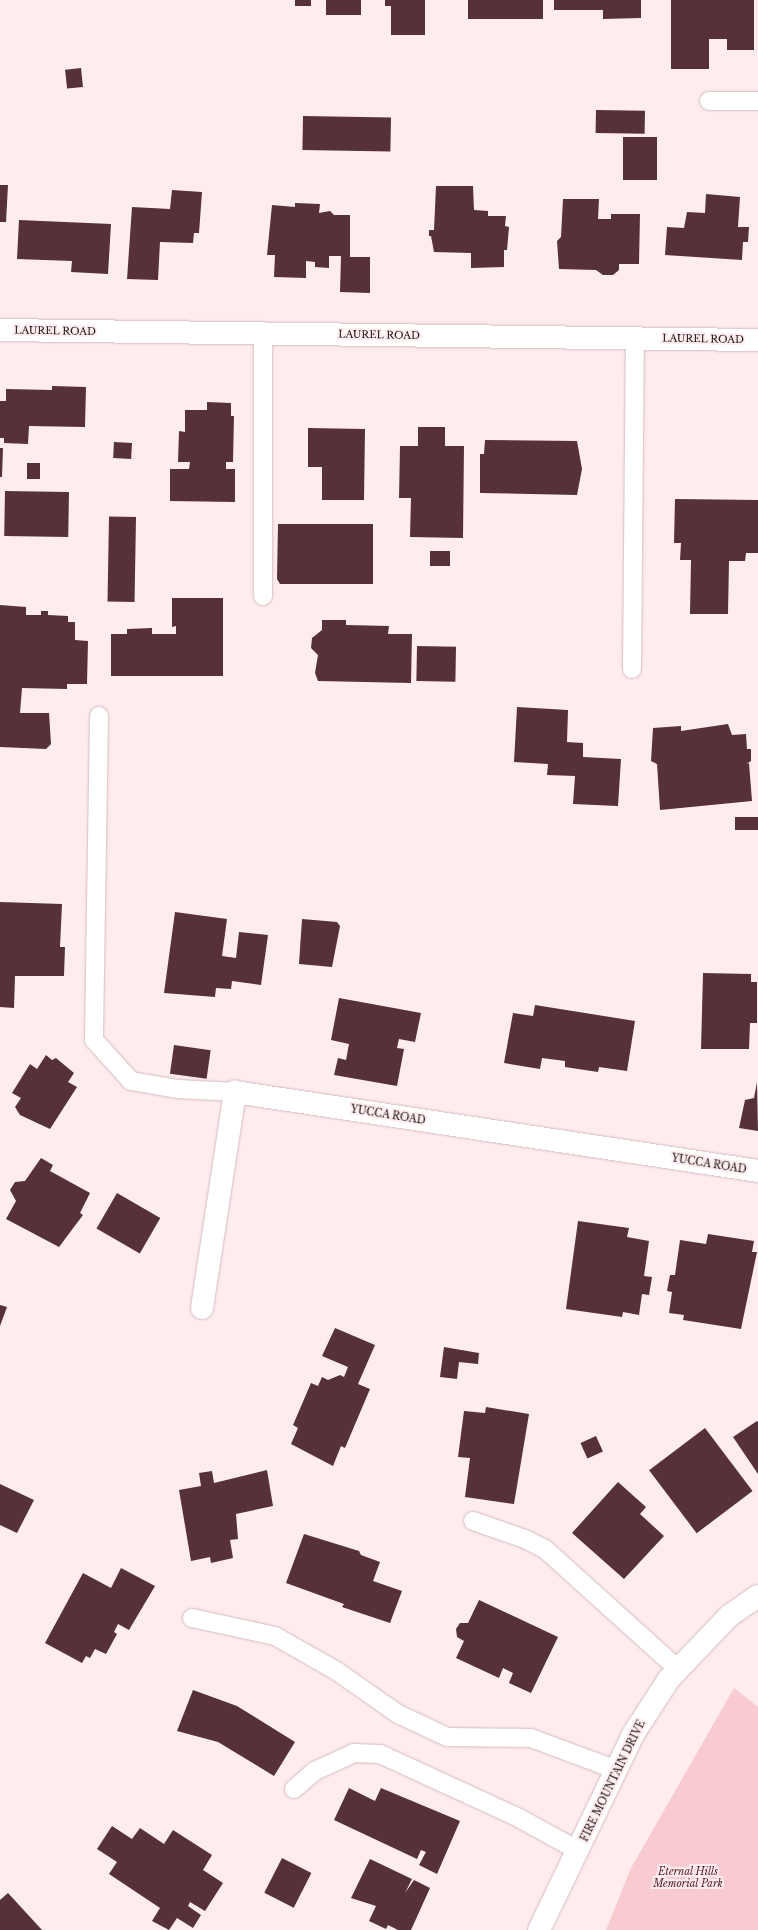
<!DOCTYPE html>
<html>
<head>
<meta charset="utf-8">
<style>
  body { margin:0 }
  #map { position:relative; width:758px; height:1930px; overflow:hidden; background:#ffecee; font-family:"Libre Baskerville",serif }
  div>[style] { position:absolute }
  .green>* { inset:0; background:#f7cbd0 }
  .building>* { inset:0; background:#563137; transform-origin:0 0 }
  .roads { filter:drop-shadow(0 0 1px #d2bcbe) drop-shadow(0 0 1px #d2bcbe) }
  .service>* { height:18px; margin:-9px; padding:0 9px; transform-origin:9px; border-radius:9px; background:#fff }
  .minor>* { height:22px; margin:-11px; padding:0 11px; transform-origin:11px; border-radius:11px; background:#fff }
  .tertiary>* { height:22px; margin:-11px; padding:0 11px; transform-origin:11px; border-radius:11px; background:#fff }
  .secondary>* { height:22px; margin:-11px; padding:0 11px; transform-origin:11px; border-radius:11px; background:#fff }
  span { translate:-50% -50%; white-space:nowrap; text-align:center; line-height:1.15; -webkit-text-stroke:4px #ffecee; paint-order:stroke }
  .street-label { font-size:10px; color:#1b1314 }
  .park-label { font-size:10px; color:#521b27; font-style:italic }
</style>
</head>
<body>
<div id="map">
  <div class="green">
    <div style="clip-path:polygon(734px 1688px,758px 1707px,758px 1930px,606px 1930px,631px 1868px)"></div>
  </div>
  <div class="building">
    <div style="left:295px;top:0;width:16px;height:6px"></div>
    <div style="left:326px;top:0;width:35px;height:15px"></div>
    <div style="clip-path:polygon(385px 0,425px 0,425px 35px,391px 35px,391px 6px,385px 6px)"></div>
    <div style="left:468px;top:0;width:75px;height:19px"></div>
    <div style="clip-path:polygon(554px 0,641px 0,641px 18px,603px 19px,603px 10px,554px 10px)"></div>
    <div style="clip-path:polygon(671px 0,754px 0,754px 50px,727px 50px,727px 39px,709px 39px,709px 69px,671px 69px)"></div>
    <div style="left:81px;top:68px;width:19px;height:16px;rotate:84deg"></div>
    <div style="left:596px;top:110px;width:49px;height:23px;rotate:1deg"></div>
    <div style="left:303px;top:116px;width:88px;height:34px;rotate:1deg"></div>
    <div style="left:623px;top:137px;width:34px;height:43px"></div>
    <div style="clip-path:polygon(0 185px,8px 185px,6px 222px,0 222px)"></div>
    <div style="clip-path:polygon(436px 186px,473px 186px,474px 210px,488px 211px,488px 216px,506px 216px,505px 226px,509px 227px,507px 250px,504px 250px,504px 267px,471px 268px,471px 253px,434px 252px,431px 236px,429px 236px,429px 230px,434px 230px)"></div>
    <div style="clip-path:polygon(172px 190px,202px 192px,199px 233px,194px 233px,193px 243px,160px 242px,158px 280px,127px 279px,132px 207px,170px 209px)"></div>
    <div style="clip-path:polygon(706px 194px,740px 197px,738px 227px,749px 227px,748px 242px,743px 242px,742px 260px,665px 255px,667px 227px,684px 228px,687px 212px,705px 213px)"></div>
    <div style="clip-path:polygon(563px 199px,599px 199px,598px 219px,611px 219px,611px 214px,640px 214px,639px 264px,619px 264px,619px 270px,613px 275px,603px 275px,596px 270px,559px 269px,557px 241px,561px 237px)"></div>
    <div style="clip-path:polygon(295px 203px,320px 204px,319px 213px,330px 211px,334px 215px,350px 215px,350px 257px,370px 257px,370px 293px,340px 292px,341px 256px,329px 256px,329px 268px,315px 267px,315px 262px,306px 261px,306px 278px,274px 277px,275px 255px,267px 255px,272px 205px,295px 207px)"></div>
    <div style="clip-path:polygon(19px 220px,111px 224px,108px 274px,71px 272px,72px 261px,17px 259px)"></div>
    <div style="clip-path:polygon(52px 386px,86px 387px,85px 427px,29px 426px,28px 444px,4px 443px,4px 438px,0 438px,0 401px,6px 401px,6px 389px,52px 390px)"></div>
    <div style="clip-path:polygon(207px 402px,231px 403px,231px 416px,234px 416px,233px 462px,226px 462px,226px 469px,235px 469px,235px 502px,170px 501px,170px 469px,189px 469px,190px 462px,178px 462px,179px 431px,185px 432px,185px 410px,207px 410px)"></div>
    <div style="clip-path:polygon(418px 427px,445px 427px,445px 446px,464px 446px,463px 538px,410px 537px,411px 498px,399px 498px,400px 446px,418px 446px)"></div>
    <div style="clip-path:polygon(308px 428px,365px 429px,364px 500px,322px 500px,322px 467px,308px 467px)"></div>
    <div style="clip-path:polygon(485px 440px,577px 441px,582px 469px,577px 495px,480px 493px,480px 454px,484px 454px)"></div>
    <div style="left:114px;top:442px;width:18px;height:16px;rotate:3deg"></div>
    <div style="clip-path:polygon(0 448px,3px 448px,2px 477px,0 477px)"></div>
    <div style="left:27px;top:463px;width:13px;height:16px"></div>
    <div style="left:5px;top:491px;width:64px;height:45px;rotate:1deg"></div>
    <div style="clip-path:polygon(675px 499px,758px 500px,758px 553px,746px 553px,745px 561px,729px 561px,728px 614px,690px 614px,691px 560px,680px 560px,681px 543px,674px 543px)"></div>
    <div style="left:136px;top:517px;width:85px;height:27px;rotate:91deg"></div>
    <div style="clip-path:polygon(278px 524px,373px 524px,373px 584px,280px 584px,277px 579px)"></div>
    <div style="left:450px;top:551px;width:15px;height:20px;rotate:90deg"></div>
    <div style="clip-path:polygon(172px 598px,223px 598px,223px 676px,111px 676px,111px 634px,127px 634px,127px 629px,152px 628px,152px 634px,176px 634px,176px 626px,172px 627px)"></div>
    <div style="clip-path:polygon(0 605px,26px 607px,26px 615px,41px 615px,41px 611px,48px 611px,48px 615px,68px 616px,68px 622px,75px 622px,75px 640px,88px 641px,87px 684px,67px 684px,67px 689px,22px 688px,20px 713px,49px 713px,51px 744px,46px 749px,0 747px)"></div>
    <div style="clip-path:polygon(322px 620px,346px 620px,346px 625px,389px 626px,388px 634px,412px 634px,411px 683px,318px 681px,315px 673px,318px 655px,311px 648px,312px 638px,322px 630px)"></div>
    <div style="left:417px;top:646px;width:39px;height:35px;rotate:1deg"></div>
    <div style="clip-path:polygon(517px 707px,568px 710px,567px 742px,583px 743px,583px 757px,621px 759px,618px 806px,573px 804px,575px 776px,547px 775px,548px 764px,514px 762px)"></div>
    <div style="clip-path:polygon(728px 724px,732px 735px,746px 734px,747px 749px,751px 749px,751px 761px,746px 764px,749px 763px,752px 801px,660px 810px,657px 764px,651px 761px,653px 728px,681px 726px,681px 731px)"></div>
    <div style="left:758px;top:817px;width:13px;height:23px;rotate:90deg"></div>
    <div style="clip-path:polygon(0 902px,62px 904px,60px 947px,65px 947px,64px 976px,15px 976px,14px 1008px,0 1007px)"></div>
    <div style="clip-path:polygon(175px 912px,227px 919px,222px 956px,236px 958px,239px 932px,268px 935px,261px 985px,232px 981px,231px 989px,216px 988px,215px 997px,164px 993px)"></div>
    <div style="clip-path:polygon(302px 919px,337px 922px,340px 926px,332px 967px,299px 964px)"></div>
    <div style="clip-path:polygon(703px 973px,751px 974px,751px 982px,757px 982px,757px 1023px,750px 1023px,749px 1049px,701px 1049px)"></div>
    <div style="clip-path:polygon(339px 998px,421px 1013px,415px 1042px,399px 1039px,397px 1048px,404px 1049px,397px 1086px,334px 1075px,338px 1058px,346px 1060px,349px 1044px,331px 1040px)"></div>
    <div style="clip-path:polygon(535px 1005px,635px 1021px,627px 1071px,599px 1067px,598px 1072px,565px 1067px,565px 1061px,542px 1058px,540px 1069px,504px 1063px,513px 1013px,533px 1016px)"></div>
    <div style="left:174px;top:1045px;width:37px;height:29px;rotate:8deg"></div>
    <div style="clip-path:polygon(46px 1055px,52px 1060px,56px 1058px,74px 1073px,68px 1082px,77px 1087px,50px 1129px,20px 1115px,15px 1107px,21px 1098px,12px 1093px,30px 1064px,37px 1069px)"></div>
    <div style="clip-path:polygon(757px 1082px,758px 1131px,739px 1128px,745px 1100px,754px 1098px)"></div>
    <div style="clip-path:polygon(41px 1158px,53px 1165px,50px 1171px,90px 1193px,80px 1213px,83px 1215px,59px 1247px,6px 1219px,16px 1201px,10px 1190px,15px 1182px,25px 1181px)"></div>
    <div style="left:117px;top:1193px;width:50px;height:41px;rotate:30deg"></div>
    <div style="clip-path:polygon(578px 1221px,629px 1228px,627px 1237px,649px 1241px,644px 1276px,652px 1277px,649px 1295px,642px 1294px,639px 1315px,623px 1312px,622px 1317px,566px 1309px)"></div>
    <div style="clip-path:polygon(708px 1234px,754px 1241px,752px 1252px,757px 1252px,741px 1329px,683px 1320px,684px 1315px,669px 1313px,672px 1292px,667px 1291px,670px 1275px,675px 1275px,680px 1240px,706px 1244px)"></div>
    <div style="clip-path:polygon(0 1305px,7px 1307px,0 1326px)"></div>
    <div style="clip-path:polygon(335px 1328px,375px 1345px,358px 1384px,370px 1389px,345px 1448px,341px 1446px,333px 1466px,291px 1444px,298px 1428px,293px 1425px,311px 1383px,318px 1386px,322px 1377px,328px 1380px,340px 1375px,344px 1377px,348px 1367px,322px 1356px)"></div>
    <div style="clip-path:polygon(444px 1347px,479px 1353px,478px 1364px,459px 1362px,457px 1379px,440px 1377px)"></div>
    <div style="clip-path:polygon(486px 1407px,529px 1414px,514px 1504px,465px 1497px,470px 1458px,458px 1457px,464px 1411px,485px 1413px)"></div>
    <div style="clip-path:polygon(757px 1421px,758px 1422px,758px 1474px,733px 1437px)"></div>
    <div style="left:705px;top:1428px;width:79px;height:70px;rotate:53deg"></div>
    <div style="left:596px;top:1436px;width:17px;height:17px;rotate:66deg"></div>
    <div style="clip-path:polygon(267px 1470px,273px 1506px,236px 1514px,238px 1539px,230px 1540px,233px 1558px,211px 1563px,210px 1557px,191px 1561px,179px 1490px,201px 1486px,199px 1473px,212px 1471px,214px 1483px)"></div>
    <div style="clip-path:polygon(618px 1482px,646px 1507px,640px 1514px,664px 1536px,624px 1579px,572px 1533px)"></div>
    <div style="clip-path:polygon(0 1484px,34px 1500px,17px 1533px,0 1525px)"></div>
    <div style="clip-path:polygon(304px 1534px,359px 1551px,361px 1555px,380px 1562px,373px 1581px,402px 1591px,390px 1623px,342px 1607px,344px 1604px,286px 1583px)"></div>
    <div style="clip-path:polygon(121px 1568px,155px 1586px,129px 1630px,118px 1624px,114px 1632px,117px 1634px,106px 1654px,95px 1649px,90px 1658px,86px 1656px,82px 1663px,45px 1643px,83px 1573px,111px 1588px)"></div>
    <div style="clip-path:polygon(479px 1600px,558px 1637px,531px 1693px,509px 1683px,513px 1673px,503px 1668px,499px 1678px,456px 1658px,464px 1641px,457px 1637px,456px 1629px,460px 1623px,468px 1623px)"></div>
    <div style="clip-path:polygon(193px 1690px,237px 1706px,295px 1742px,274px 1776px,218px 1742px,177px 1731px)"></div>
    <div style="clip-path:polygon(349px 1788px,375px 1801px,381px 1788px,460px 1821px,437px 1874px,419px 1865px,426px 1852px,421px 1850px,417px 1859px,334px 1820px)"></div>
    <div style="clip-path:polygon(112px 1826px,132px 1839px,140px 1828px,164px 1844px,173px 1830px,212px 1855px,203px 1870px,223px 1883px,205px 1911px,190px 1902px,188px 1906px,201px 1915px,193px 1928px,177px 1918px,169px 1930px,152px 1921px,160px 1908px,109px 1874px,117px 1862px,97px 1849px)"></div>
    <div style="left:282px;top:1858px;width:33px;height:39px;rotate:27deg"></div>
    <div style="clip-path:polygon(370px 1859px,412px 1879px,405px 1893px,414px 1880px,430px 1888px,411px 1930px,398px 1930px,388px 1925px,386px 1929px,369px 1921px,376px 1906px,351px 1898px)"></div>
    <div style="clip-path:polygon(8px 1893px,42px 1930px,0 1930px,0 1900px)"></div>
  </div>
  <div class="roads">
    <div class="service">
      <div style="left:709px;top:101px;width:49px"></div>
      <div style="left:263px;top:596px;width:263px;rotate:-90deg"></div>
      <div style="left:632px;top:669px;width:331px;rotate:-89.5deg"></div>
      <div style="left:99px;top:716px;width:324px;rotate:90.9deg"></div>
      <div style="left:94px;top:1040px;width:55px;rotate:47.9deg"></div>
      <div style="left:131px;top:1081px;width:48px;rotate:9.7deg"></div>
      <div style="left:178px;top:1089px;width:57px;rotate:3deg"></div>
      <div style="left:473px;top:1521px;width:55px;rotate:19.1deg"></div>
      <div style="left:525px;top:1539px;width:22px;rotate:27deg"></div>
      <div style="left:545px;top:1549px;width:179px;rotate:42.1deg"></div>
      <div style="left:192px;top:1618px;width:85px;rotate:12.2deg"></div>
      <div style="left:275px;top:1636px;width:73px;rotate:29.7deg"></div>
      <div style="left:338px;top:1672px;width:73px;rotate:35deg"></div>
      <div style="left:398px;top:1714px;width:54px;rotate:25.1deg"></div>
      <div style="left:447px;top:1737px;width:84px;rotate:0.7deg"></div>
      <div style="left:531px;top:1738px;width:92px;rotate:20.4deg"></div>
      <div style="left:294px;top:1789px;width:28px;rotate:-41deg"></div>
      <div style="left:315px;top:1771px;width:43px;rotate:-24.8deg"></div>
      <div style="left:354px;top:1753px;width:26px;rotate:2deg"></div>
      <div style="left:380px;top:1754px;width:153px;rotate:24.7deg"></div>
      <div style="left:519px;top:1818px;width:68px;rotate:28.8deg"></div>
    </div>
    <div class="minor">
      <div style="left:202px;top:1308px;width:219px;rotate:-81.3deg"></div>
      <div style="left:235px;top:1092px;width:529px;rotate:8.59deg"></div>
    </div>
    <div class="tertiary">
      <div style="left:0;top:330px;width:758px;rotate:0.76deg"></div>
    </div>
    <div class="secondary">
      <div style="left:539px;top:1930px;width:219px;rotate:-64.3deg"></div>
      <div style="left:634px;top:1733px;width:64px;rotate:-57.1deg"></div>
      <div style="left:669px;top:1679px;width:87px;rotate:-46.4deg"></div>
      <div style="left:729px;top:1616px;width:35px;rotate:-35deg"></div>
    </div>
  </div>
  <div class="street-label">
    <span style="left:55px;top:331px;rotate:1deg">LAUREL ROAD</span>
    <span style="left:379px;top:335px;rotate:1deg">LAUREL ROAD</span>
    <span style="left:703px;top:339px;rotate:1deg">LAUREL ROAD</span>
    <span style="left:388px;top:1115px;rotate:9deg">YUCCA ROAD</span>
    <span style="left:709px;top:1164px;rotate:9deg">YUCCA ROAD</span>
    <span style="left:613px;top:1781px;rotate:-64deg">FIRE MOUNTAIN DRIVE</span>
  </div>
  <div class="park-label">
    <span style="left:688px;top:1877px">Eternal Hills<br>Memorial Park</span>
  </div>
</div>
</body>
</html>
